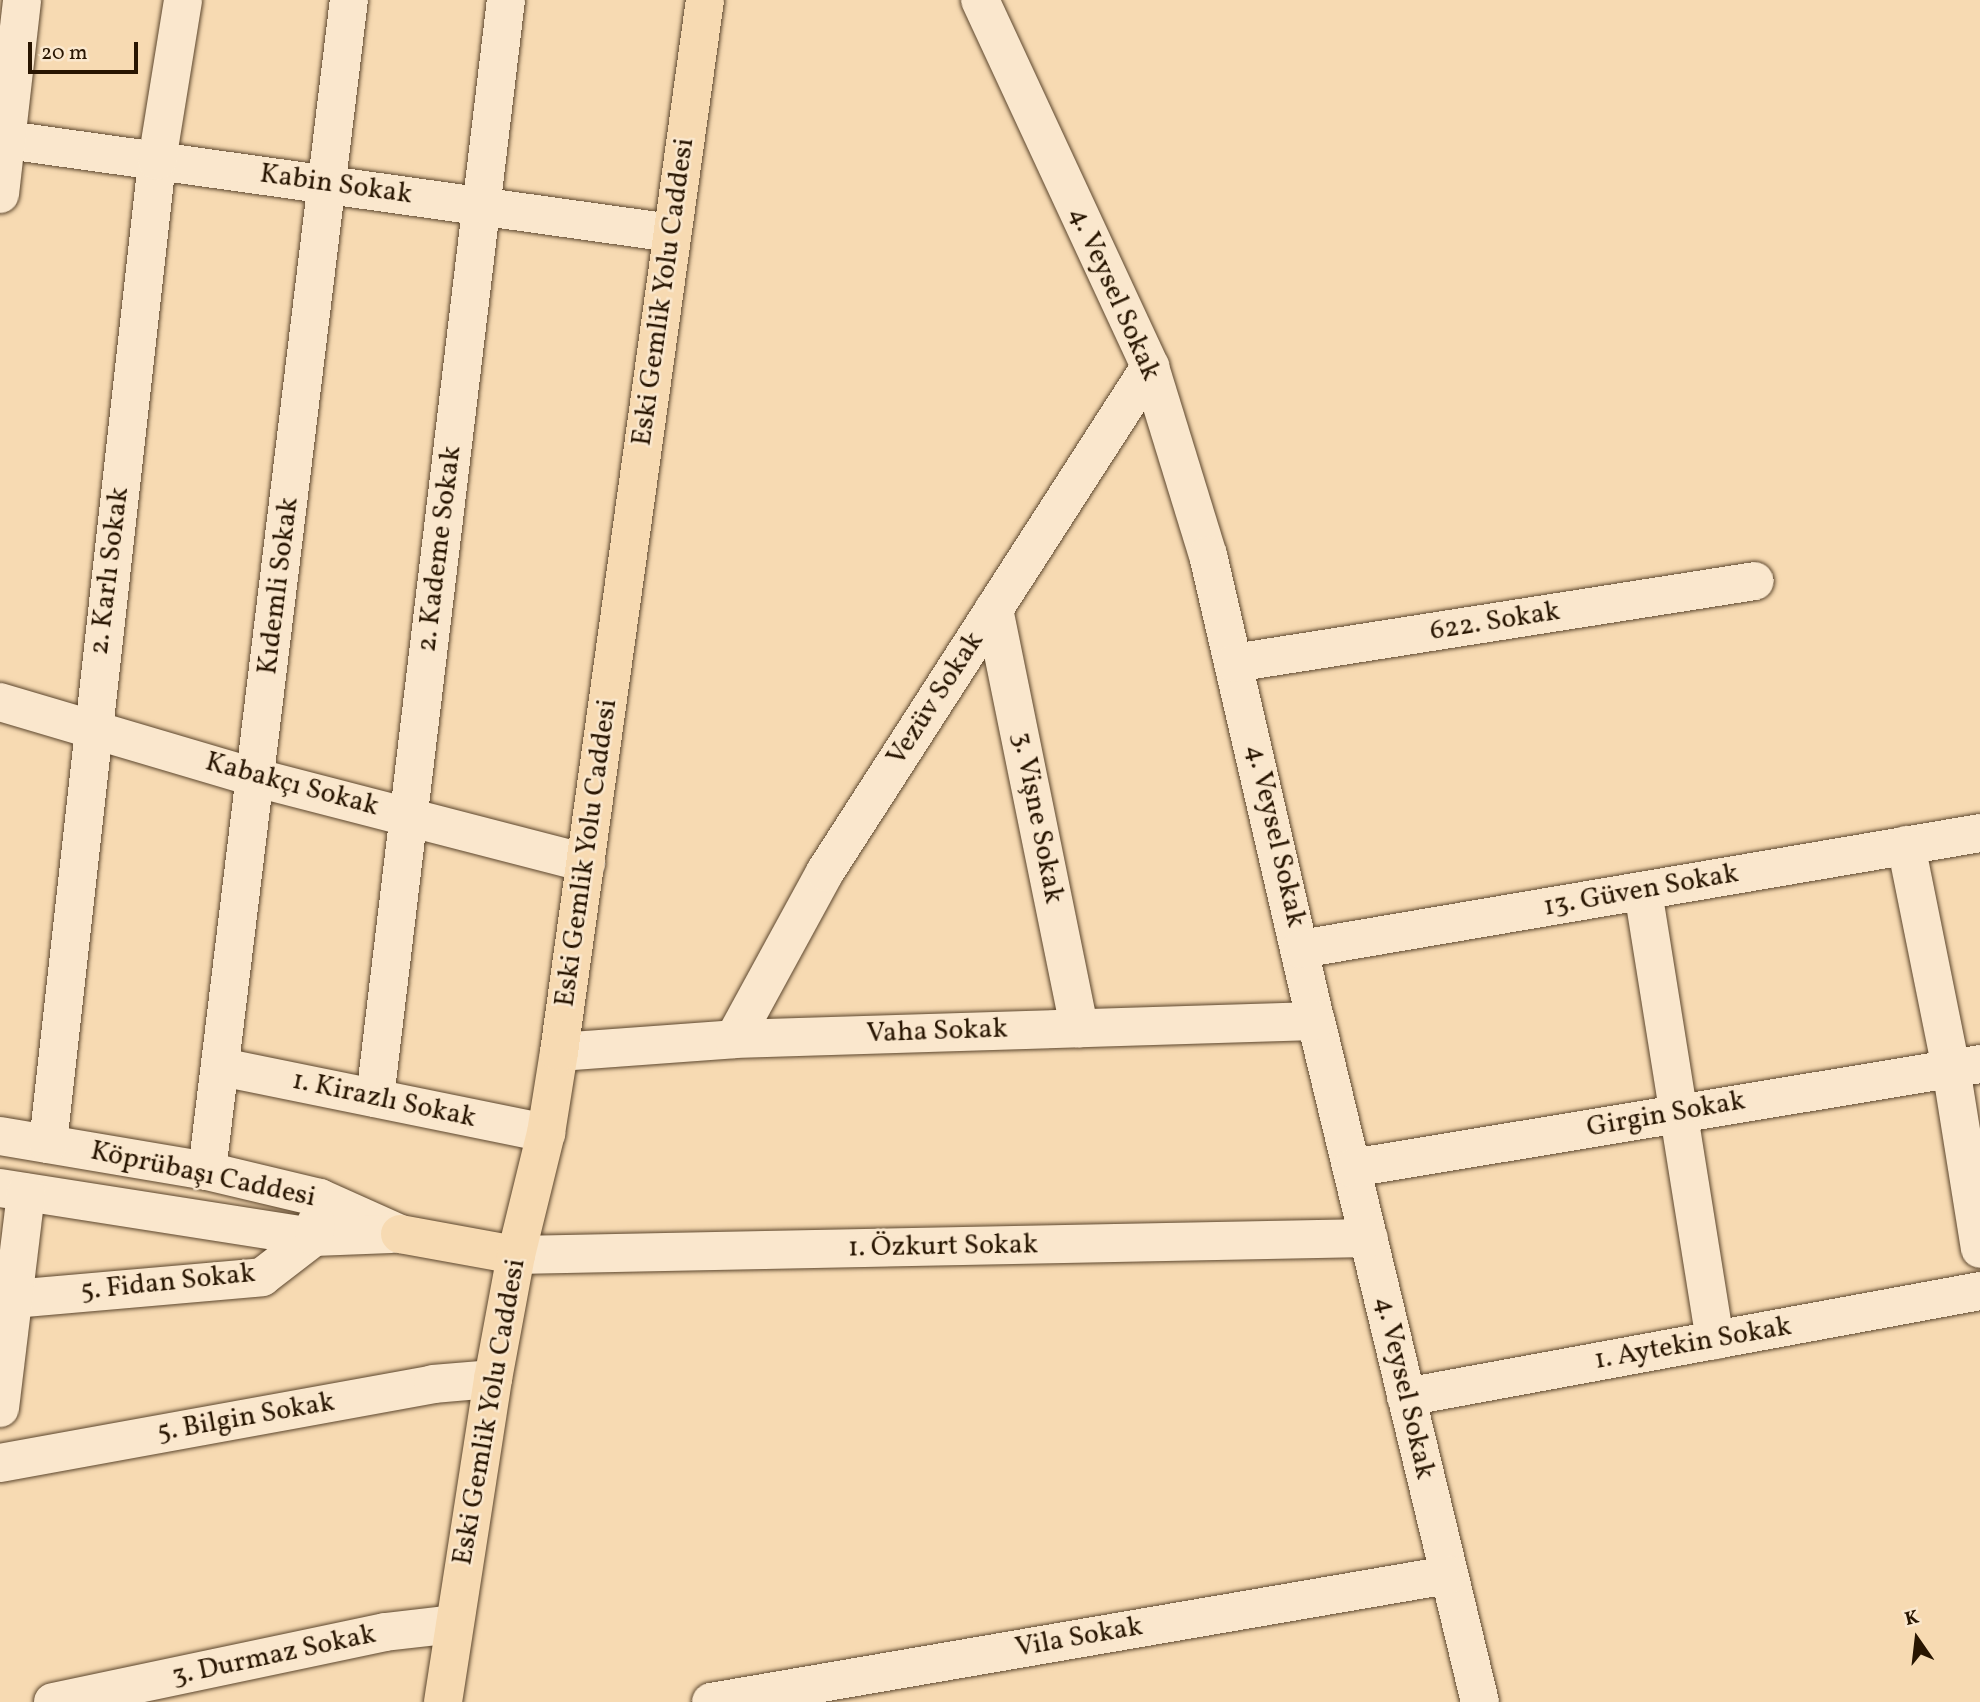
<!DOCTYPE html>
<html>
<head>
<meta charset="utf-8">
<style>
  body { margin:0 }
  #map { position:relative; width:1980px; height:1702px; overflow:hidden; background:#f7dab2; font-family:Vollkorn,serif }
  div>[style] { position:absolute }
  .roads { filter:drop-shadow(0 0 2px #5c462d) drop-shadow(0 0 2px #5c462d) }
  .minor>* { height:38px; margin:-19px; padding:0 19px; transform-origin:19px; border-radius:19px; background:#fae7cd }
  .major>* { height:38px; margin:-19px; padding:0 19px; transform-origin:19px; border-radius:19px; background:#f7dab2 }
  span { translate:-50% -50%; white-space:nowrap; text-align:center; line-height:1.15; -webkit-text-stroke:5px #fae7cd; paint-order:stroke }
  .street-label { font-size:28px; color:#281501 }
  .north { position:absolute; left:1882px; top:1604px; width:70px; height:70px; -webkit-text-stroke:5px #fae7cd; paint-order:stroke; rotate:346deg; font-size:19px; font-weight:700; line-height:28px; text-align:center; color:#281501 }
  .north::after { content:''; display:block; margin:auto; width:24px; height:32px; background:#281501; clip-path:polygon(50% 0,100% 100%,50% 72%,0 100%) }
  .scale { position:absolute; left:28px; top:42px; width:110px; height:32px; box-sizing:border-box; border:4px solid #281501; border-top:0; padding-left:9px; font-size:21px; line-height:24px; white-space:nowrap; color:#281501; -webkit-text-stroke:5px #fae7cd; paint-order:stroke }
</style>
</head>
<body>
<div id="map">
  <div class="roads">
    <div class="minor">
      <div style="left:980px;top:0;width:404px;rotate:65.1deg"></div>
      <div style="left:1150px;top:367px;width:197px;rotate:72.9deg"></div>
      <div style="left:1208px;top:555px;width:478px;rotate:77deg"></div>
      <div style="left:1316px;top:1021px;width:700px;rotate:76.46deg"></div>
      <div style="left:0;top:139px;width:678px;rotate:7.97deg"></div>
      <div style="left:0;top:194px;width:195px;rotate:-83.5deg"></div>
      <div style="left:994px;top:609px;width:428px;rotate:78.5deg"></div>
      <div style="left:1234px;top:663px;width:527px;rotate:-8.94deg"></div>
      <div style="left:0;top:702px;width:268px;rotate:16.5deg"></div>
      <div style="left:257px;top:778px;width:340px;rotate:14.5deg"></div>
      <div style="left:1906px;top:845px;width:227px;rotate:78.6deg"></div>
      <div style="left:1951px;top:1068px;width:183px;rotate:80.9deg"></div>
      <div style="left:1643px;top:891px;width:455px;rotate:80.9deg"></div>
      <div style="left:1301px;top:949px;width:689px;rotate:-9.69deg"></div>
      <div style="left:734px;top:1039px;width:190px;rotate:-61.4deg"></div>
      <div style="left:825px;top:872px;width:601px;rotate:-57.24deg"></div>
      <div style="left:559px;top:1052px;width:175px;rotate:-4.2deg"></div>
      <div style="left:734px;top:1039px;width:582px;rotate:-1.77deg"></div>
      <div style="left:221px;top:1067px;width:332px;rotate:11.5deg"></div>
      <div style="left:375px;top:1098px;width:1106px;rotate:-83.2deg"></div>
      <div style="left:0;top:1136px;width:210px;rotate:9.6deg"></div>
      <div style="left:207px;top:1171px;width:116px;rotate:13.4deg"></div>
      <div style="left:320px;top:1198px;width:88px;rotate:24.2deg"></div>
      <div style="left:48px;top:1144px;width:989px;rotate:-83.67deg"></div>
      <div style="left:157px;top:161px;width:163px;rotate:-80.8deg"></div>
      <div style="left:1352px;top:1168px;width:637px;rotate:-9.4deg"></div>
      <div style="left:207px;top:1171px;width:1180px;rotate:-83.09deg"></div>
      <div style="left:0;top:1188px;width:318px;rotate:8.9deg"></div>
      <div style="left:314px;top:1237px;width:77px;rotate:-2.2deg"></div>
      <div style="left:516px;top:1255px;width:853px;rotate:-1.14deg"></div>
      <div style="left:13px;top:1299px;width:250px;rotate:-5deg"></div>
      <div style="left:262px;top:1277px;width:66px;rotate:-37.6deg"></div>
      <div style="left:314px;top:1237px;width:14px;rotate:-82deg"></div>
      <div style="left:1406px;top:1397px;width:584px;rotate:-10.46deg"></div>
      <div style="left:0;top:1408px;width:217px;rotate:-83.1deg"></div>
      <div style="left:0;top:1463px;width:440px;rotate:-10.3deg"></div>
      <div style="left:433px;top:1384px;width:60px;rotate:-4.8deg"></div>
      <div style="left:53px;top:1702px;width:339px;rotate:-11.9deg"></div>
      <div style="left:385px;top:1632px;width:69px;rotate:-6.6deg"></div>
      <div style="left:711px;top:1702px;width:748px;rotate:-9.78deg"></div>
    </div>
    <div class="major">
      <div style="left:400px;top:1234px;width:118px;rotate:10.3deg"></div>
      <div style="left:443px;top:1702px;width:327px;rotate:-81.2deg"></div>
      <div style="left:493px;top:1379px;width:126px;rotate:-79.5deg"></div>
      <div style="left:516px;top:1255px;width:126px;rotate:-76.2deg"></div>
      <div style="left:546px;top:1133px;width:82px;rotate:-80.9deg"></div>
      <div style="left:559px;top:1052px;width:1062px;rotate:-82.1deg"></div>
    </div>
  </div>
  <div class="street-label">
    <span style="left:336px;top:185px;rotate:8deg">Kabin Sokak</span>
    <span style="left:664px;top:292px;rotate:-82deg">Eski Gemlik Yolu Caddesi</span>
    <span style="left:1114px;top:294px;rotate:66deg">4. Veysel Sokak</span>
    <span style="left:440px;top:549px;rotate:-83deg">2. Kademe Sokak</span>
    <span style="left:110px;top:571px;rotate:-83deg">2. Karlı Sokak</span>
    <span style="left:279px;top:586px;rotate:-83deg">Kıdemli Sokak</span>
    <span style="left:1495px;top:622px;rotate:-9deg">622. Sokak</span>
    <span style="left:936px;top:699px;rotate:-57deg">Vezüv Sokak</span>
    <span style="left:292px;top:785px;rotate:15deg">Kabakçı Sokak</span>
    <span style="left:1037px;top:818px;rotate:79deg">3. Vişne Sokak</span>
    <span style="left:1275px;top:836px;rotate:77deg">4. Veysel Sokak</span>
    <span style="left:587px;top:853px;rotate:-82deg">Eski Gemlik Yolu Caddesi</span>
    <span style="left:1641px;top:891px;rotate:-10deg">13. Güven Sokak</span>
    <span style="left:937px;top:1032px;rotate:-2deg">Vaha Sokak</span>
    <span style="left:384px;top:1100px;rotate:12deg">1. Kirazlı Sokak</span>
    <span style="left:1666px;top:1115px;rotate:-10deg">Girgin Sokak</span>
    <span style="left:203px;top:1175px;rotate:12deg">Köprübaşı Caddesi</span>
    <span style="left:943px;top:1247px;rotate:-1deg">1. Özkurt Sokak</span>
    <span style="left:168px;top:1283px;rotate:-6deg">5. Fidan Sokak</span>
    <span style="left:1693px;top:1344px;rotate:-10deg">1. Aytekin Sokak</span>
    <span style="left:1404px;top:1388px;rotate:77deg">4. Veysel Sokak</span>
    <span style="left:490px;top:1412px;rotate:-80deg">Eski Gemlik Yolu Caddesi</span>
    <span style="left:246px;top:1418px;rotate:-10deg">5. Bilgin Sokak</span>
    <span style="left:1079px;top:1638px;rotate:-10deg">Vila Sokak</span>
    <span style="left:274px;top:1656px;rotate:-12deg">3. Durmaz Sokak</span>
  </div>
  <div class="north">K</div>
  <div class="scale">20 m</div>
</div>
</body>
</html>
